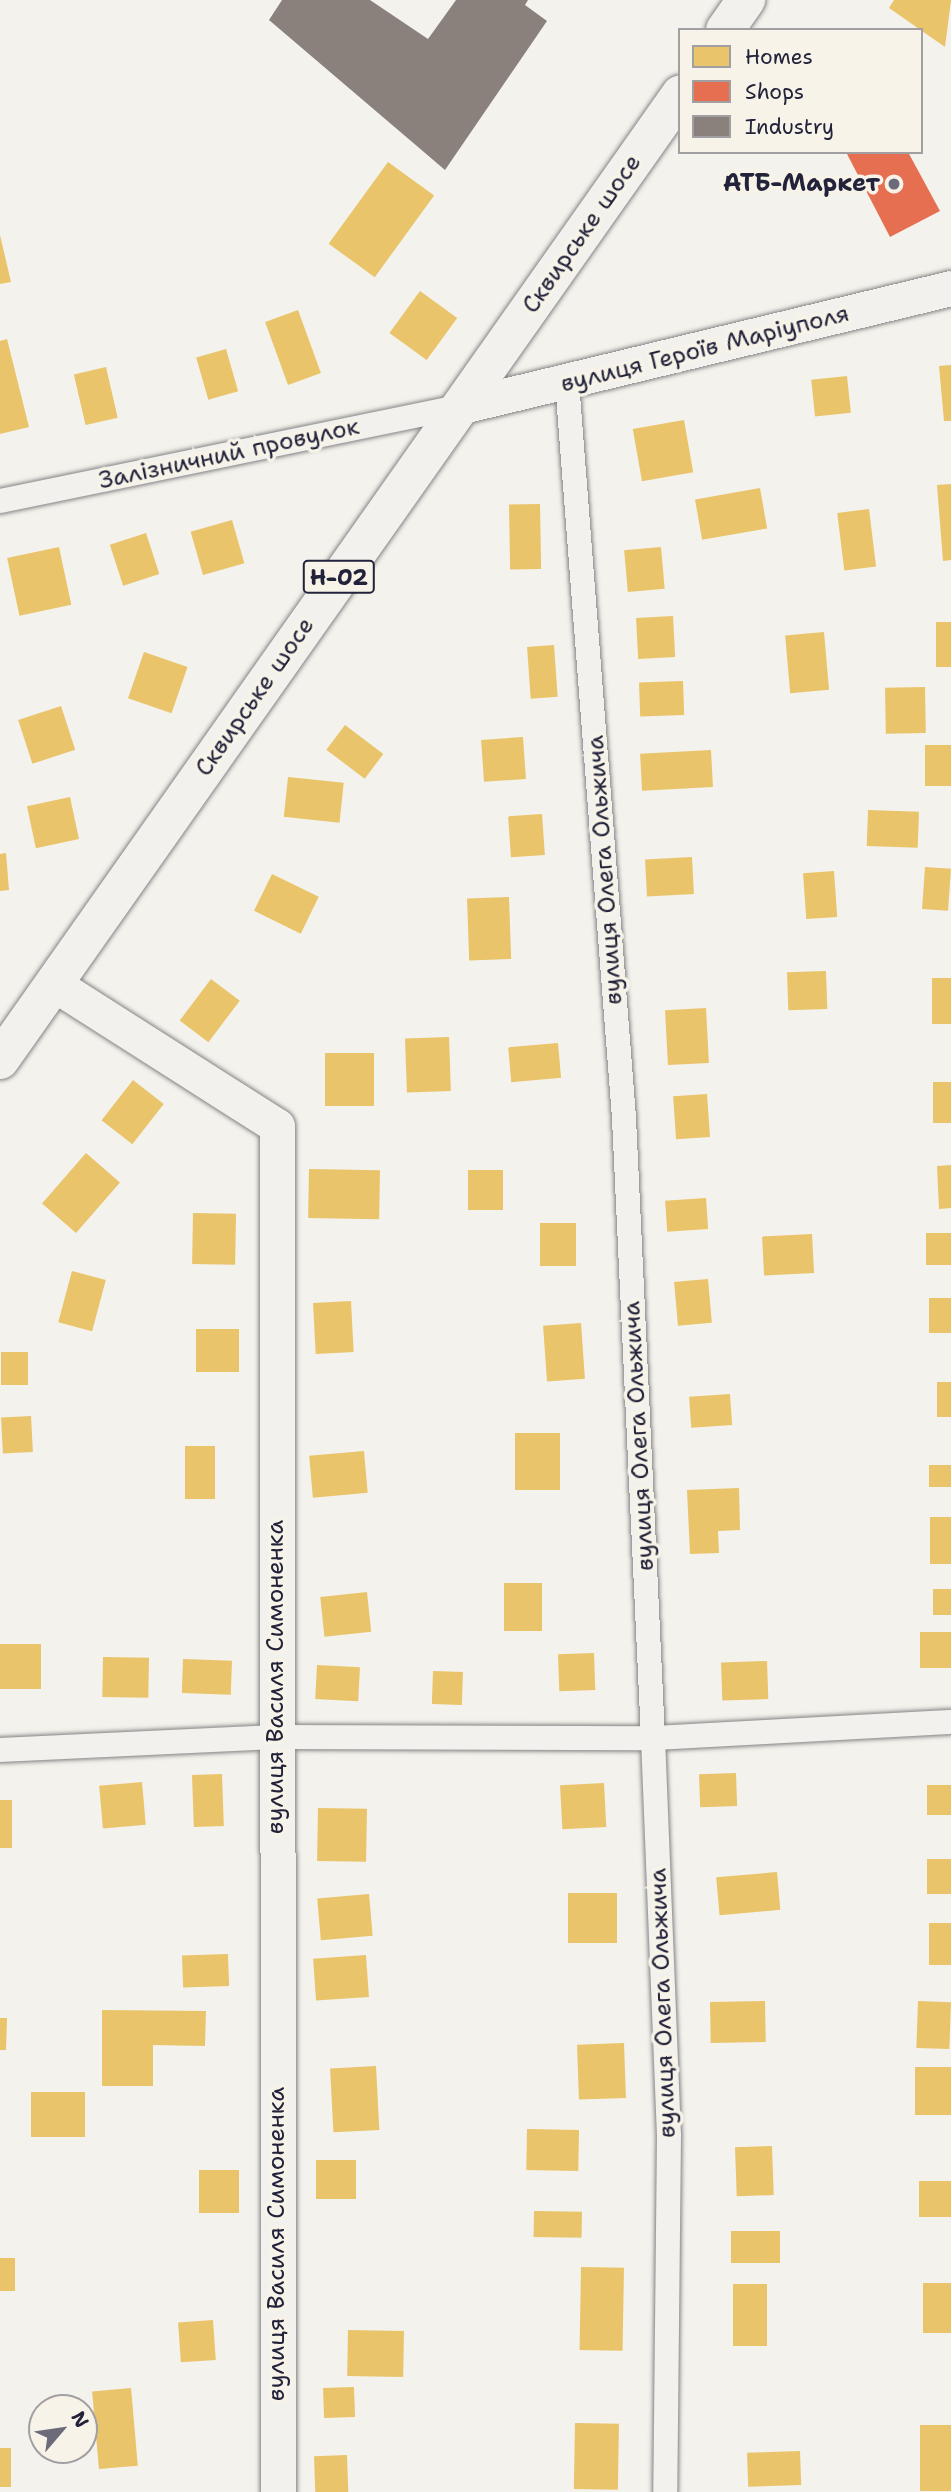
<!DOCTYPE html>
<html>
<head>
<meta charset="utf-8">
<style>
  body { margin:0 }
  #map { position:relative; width:951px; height:2492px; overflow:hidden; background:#f4f2ec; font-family:"Shantell Sans",sans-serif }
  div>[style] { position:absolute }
  .homes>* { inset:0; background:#e9c46a; transform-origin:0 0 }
  .shops>* { inset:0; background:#e76f51 }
  .industry>* { inset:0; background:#8a817c }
  .roads { filter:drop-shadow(0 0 2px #858486) drop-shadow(0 0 2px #858486) }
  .street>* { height:24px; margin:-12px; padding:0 12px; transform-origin:12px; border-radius:12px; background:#f2f1ed }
  .secondary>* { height:35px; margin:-17.5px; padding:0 17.5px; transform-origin:17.5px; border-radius:17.5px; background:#f2f1ed }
  .primary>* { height:38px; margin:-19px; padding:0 19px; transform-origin:19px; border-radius:19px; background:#f2f1ed }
  .dots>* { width:19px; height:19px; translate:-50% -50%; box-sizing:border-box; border:4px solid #f7f3e8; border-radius:50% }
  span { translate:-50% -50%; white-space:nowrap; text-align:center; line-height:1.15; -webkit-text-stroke:7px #f7f3e8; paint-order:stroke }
  .shield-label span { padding:2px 5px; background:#f7f3e8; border:2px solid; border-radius:5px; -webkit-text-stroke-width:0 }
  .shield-label { font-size:23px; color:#22223b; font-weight:700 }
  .poi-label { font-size:24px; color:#22223b; font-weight:700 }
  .right { translate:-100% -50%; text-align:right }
  .street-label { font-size:24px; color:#22223b }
  .legend { position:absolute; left:678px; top:28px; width:245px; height:126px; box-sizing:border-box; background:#f7f3e8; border:2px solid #a29fa3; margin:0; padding:9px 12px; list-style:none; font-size:21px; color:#22223b }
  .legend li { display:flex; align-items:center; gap:14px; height:35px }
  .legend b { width:35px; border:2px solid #a29fa3 }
  .north { position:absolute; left:28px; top:2394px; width:70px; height:70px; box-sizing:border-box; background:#f7f3e8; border:2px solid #a29fa3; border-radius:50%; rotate:61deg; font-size:19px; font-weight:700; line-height:28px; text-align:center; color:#22223b }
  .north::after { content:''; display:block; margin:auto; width:24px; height:32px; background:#6c6b79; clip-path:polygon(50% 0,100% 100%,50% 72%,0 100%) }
</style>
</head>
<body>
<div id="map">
  <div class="homes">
    <div style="clip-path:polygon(894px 0,951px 0,945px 47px,889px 8px)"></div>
    <div style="left:388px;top:162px;width:57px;height:101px;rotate:36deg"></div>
    <div style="clip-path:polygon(0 235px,11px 282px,0 284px)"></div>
    <div style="left:420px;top:291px;width:46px;height:52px;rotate:36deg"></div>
    <div style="left:298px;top:310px;width:67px;height:35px;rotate:70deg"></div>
    <div style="clip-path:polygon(7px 339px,29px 427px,0 434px,0 341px)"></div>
    <div style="left:226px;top:349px;width:44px;height:31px;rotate:74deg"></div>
    <div style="clip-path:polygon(951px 365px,951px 421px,944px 421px,939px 366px)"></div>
    <div style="left:106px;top:367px;width:52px;height:33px;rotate:77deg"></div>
    <div style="left:847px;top:376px;width:37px;height:36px;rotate:84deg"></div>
    <div style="left:684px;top:420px;width:53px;height:52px;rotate:80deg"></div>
    <div style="clip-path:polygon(951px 484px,951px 560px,943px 561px,937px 485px)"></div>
    <div style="left:760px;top:488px;width:41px;height:66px;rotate:80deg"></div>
    <div style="left:540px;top:504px;width:65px;height:31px;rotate:89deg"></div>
    <div style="left:869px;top:509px;width:58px;height:32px;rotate:83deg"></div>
    <div style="left:232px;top:520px;width:45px;height:43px;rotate:74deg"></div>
    <div style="left:146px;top:533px;width:43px;height:38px;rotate:72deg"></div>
    <div style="left:59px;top:547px;width:59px;height:53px;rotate:78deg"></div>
    <div style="left:661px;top:547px;width:42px;height:37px;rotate:85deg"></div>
    <div style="left:673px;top:616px;width:41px;height:37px;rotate:87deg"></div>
    <div style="left:936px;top:622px;width:15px;height:45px"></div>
    <div style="left:824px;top:632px;width:58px;height:39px;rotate:85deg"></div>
    <div style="left:554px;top:645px;width:52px;height:27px;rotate:86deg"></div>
    <div style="left:144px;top:652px;width:46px;height:49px;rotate:19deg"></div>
    <div style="left:683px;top:681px;width:34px;height:44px;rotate:88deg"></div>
    <div style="left:925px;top:687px;width:46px;height:40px;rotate:89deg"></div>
    <div style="left:61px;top:706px;width:46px;height:45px;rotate:72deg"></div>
    <div style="left:345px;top:725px;width:48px;height:31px;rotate:37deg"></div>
    <div style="left:523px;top:737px;width:42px;height:42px;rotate:86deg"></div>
    <div style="left:951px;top:745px;width:41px;height:26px;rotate:90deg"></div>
    <div style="left:711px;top:750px;width:37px;height:71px;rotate:87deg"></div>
    <div style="left:288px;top:777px;width:56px;height:40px;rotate:6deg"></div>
    <div style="left:70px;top:797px;width:43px;height:44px;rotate:78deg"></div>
    <div style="left:868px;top:810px;width:51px;height:36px;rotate:2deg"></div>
    <div style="left:542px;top:814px;width:41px;height:34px;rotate:86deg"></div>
    <div style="clip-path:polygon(6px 853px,9px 890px,0 891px,0 854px)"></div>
    <div style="left:692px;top:857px;width:37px;height:47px;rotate:87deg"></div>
    <div style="left:925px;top:867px;width:26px;height:42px;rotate:4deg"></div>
    <div style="left:834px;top:871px;width:46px;height:31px;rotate:86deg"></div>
    <div style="left:272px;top:874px;width:52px;height:41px;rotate:26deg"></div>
    <div style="left:509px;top:897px;width:62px;height:42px;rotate:88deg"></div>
    <div style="left:826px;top:971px;width:38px;height:39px;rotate:88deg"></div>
    <div style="left:932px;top:978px;width:19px;height:46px"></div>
    <div style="left:211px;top:979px;width:36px;height:52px;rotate:37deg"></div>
    <div style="left:706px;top:1008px;width:55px;height:41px;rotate:87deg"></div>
    <div style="left:449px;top:1037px;width:54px;height:44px;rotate:88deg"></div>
    <div style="left:558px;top:1043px;width:35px;height:50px;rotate:85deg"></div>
    <div style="left:374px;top:1053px;width:53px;height:49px;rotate:90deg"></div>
    <div style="left:133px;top:1080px;width:39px;height:51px;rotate:38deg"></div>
    <div style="left:933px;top:1082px;width:18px;height:41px"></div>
    <div style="left:707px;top:1094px;width:43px;height:34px;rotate:86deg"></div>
    <div style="left:86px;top:1153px;width:45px;height:67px;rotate:41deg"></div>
    <div style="clip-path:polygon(951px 1165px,951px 1208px,939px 1209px,937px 1166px)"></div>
    <div style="left:309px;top:1169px;width:71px;height:49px;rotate:1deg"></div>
    <div style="left:468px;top:1170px;width:35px;height:40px"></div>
    <div style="left:706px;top:1198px;width:31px;height:41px;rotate:86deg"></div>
    <div style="left:193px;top:1213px;width:43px;height:51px;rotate:1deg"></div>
    <div style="left:540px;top:1223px;width:36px;height:43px"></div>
    <div style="left:926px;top:1233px;width:25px;height:32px"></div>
    <div style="left:812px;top:1234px;width:39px;height:50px;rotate:87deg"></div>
    <div style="left:72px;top:1271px;width:35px;height:53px;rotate:15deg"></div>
    <div style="left:708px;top:1279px;width:44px;height:34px;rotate:85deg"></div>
    <div style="left:929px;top:1298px;width:22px;height:35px"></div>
    <div style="left:351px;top:1301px;width:51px;height:38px;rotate:87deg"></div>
    <div style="left:581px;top:1323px;width:56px;height:38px;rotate:86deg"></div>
    <div style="left:196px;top:1329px;width:43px;height:43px"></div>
    <div style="left:1px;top:1352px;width:27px;height:33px"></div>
    <div style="left:937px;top:1382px;width:14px;height:35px"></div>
    <div style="left:730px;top:1394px;width:31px;height:41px;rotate:86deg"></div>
    <div style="left:31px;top:1416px;width:36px;height:30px;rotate:87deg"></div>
    <div style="left:515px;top:1433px;width:45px;height:57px"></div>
    <div style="left:185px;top:1446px;width:30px;height:53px"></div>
    <div style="left:364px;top:1451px;width:42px;height:55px;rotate:85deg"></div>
    <div style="left:929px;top:1465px;width:22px;height:22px"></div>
    <div style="clip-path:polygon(739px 1488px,740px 1530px,718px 1531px,719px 1553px,690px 1554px,687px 1490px)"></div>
    <div style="left:930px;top:1517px;width:21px;height:47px"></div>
    <div style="left:504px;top:1583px;width:38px;height:48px"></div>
    <div style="left:933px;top:1589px;width:18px;height:26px"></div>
    <div style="left:367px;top:1592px;width:40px;height:47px;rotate:84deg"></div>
    <div style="left:951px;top:1632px;width:36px;height:31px;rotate:90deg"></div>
    <div style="left:0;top:1644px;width:41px;height:45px"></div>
    <div style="left:594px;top:1653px;width:37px;height:36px;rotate:88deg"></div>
    <div style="left:103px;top:1657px;width:46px;height:40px;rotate:1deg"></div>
    <div style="left:183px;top:1659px;width:49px;height:34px;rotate:2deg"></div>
    <div style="left:767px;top:1661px;width:38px;height:46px;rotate:88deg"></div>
    <div style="left:317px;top:1665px;width:43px;height:34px;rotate:3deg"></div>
    <div style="left:433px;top:1671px;width:30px;height:33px;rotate:2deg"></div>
    <div style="left:736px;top:1773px;width:33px;height:37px;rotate:88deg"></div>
    <div style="left:222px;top:1774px;width:52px;height:30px;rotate:88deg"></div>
    <div style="left:142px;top:1782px;width:43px;height:43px;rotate:85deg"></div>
    <div style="left:604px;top:1783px;width:44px;height:44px;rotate:87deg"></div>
    <div style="left:951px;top:1785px;width:30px;height:24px;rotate:90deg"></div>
    <div style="left:0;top:1800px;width:12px;height:48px"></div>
    <div style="left:318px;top:1808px;width:49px;height:53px;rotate:1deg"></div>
    <div style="left:951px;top:1859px;width:35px;height:24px;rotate:90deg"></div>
    <div style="left:777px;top:1872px;width:38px;height:61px;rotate:85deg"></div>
    <div style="left:568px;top:1893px;width:49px;height:50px"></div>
    <div style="left:369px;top:1894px;width:42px;height:52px;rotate:85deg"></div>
    <div style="left:929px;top:1923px;width:22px;height:42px"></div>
    <div style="left:228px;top:1954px;width:32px;height:46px;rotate:88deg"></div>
    <div style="left:366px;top:1955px;width:42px;height:53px;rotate:86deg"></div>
    <div style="left:765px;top:2001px;width:41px;height:55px;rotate:89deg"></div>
    <div style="left:918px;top:2001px;width:33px;height:47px;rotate:2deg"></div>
    <div style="clip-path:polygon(102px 2010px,206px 2011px,205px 2046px,153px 2045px,153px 2086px,102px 2086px)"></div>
    <div style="clip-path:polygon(0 2018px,7px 2018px,6px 2050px,0 2050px)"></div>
    <div style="left:624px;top:2043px;width:55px;height:47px;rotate:88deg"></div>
    <div style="left:376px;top:2066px;width:64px;height:46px;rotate:87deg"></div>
    <div style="left:951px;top:2067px;width:48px;height:36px;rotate:90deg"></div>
    <div style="left:31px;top:2092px;width:54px;height:45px"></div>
    <div style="left:527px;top:2129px;width:52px;height:41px;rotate:1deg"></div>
    <div style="left:772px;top:2146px;width:49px;height:37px;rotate:88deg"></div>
    <div style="left:316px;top:2160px;width:40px;height:39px"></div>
    <div style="left:239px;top:2170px;width:43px;height:40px;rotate:90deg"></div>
    <div style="left:951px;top:2181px;width:36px;height:32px;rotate:90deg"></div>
    <div style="left:534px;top:2211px;width:48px;height:26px;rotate:1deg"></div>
    <div style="left:731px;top:2231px;width:49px;height:32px"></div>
    <div style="left:0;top:2258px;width:15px;height:33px"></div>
    <div style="left:581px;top:2267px;width:43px;height:83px;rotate:1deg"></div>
    <div style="left:951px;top:2283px;width:50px;height:28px;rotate:90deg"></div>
    <div style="left:733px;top:2284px;width:34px;height:62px"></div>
    <div style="left:213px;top:2320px;width:40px;height:35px;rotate:86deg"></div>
    <div style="left:348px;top:2330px;width:56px;height:46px;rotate:1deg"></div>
    <div style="left:354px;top:2387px;width:30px;height:31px;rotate:88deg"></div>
    <div style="left:131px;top:2388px;width:78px;height:39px;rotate:85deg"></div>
    <div style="left:575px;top:2423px;width:44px;height:66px;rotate:1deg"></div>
    <div style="left:920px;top:2425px;width:31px;height:66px"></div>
    <div style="left:0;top:2448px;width:11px;height:39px"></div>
    <div style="left:800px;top:2451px;width:34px;height:53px;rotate:88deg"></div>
    <div style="left:347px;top:2455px;width:37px;height:33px;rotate:88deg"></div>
  </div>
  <div class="shops">
    <div style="clip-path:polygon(846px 152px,908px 152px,940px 211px,890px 237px)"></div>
  </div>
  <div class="industry">
    <div style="clip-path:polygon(282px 0,370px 0,428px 39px,456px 0,528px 0,525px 5px,547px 21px,445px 170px,269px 20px)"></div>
  </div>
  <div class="roads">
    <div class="street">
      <div style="left:567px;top:382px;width:738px;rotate:85.57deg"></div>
      <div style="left:624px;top:1118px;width:621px;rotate:87.32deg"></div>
      <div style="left:653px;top:1738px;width:397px;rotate:87.7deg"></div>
      <div style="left:669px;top:2135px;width:357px;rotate:90.6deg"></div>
      <div style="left:0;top:501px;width:468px;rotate:-11.6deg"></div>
      <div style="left:0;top:1750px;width:276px;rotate:-2.7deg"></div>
      <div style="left:276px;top:1737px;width:377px;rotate:0.2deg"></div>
      <div style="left:653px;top:1738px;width:298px;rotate:-3.1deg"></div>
    </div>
    <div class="secondary">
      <div style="left:458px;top:407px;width:507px;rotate:-13.57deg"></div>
      <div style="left:54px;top:984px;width:264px;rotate:32.5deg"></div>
      <div style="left:277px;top:1126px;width:1366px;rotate:89.96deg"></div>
    </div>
    <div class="primary">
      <div style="left:725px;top:30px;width:37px;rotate:-55deg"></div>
      <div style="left:0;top:1060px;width:1181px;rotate:-54.83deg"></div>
    </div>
  </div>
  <div class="dots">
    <div style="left:894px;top:184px;background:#6c6b79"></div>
  </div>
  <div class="shield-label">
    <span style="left:339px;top:577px">Н-02</span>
  </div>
  <div class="poi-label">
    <span class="right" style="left:880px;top:184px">АТБ-Маркет</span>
  </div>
  <div class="street-label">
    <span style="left:582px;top:234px;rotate:-55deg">Сквирське шосе</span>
    <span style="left:705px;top:349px;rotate:-14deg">вулиця Героїв Маріуполя</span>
    <span style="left:229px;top:454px;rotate:-12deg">Залізничний провулок</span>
    <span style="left:255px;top:697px;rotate:-55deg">Сквирське шосе</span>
    <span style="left:605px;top:870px;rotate:-94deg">вулиця Олега Ольжича</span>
    <span style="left:639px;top:1436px;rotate:-93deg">вулиця Олега Ольжича</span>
    <span style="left:276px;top:1677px;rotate:-90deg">вулиця Василя Симоненка</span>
    <span style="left:663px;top:2003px;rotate:-92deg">вулиця Олега Ольжича</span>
    <span style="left:277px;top:2244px;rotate:-90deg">вулиця Василя Симоненка</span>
  </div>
  <ul class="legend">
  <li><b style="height:19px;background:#e9c46a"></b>Homes</li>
  <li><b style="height:19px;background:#e76f51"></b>Shops</li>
  <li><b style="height:19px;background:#8a817c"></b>Industry</li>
  </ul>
  <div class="north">N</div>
</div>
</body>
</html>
